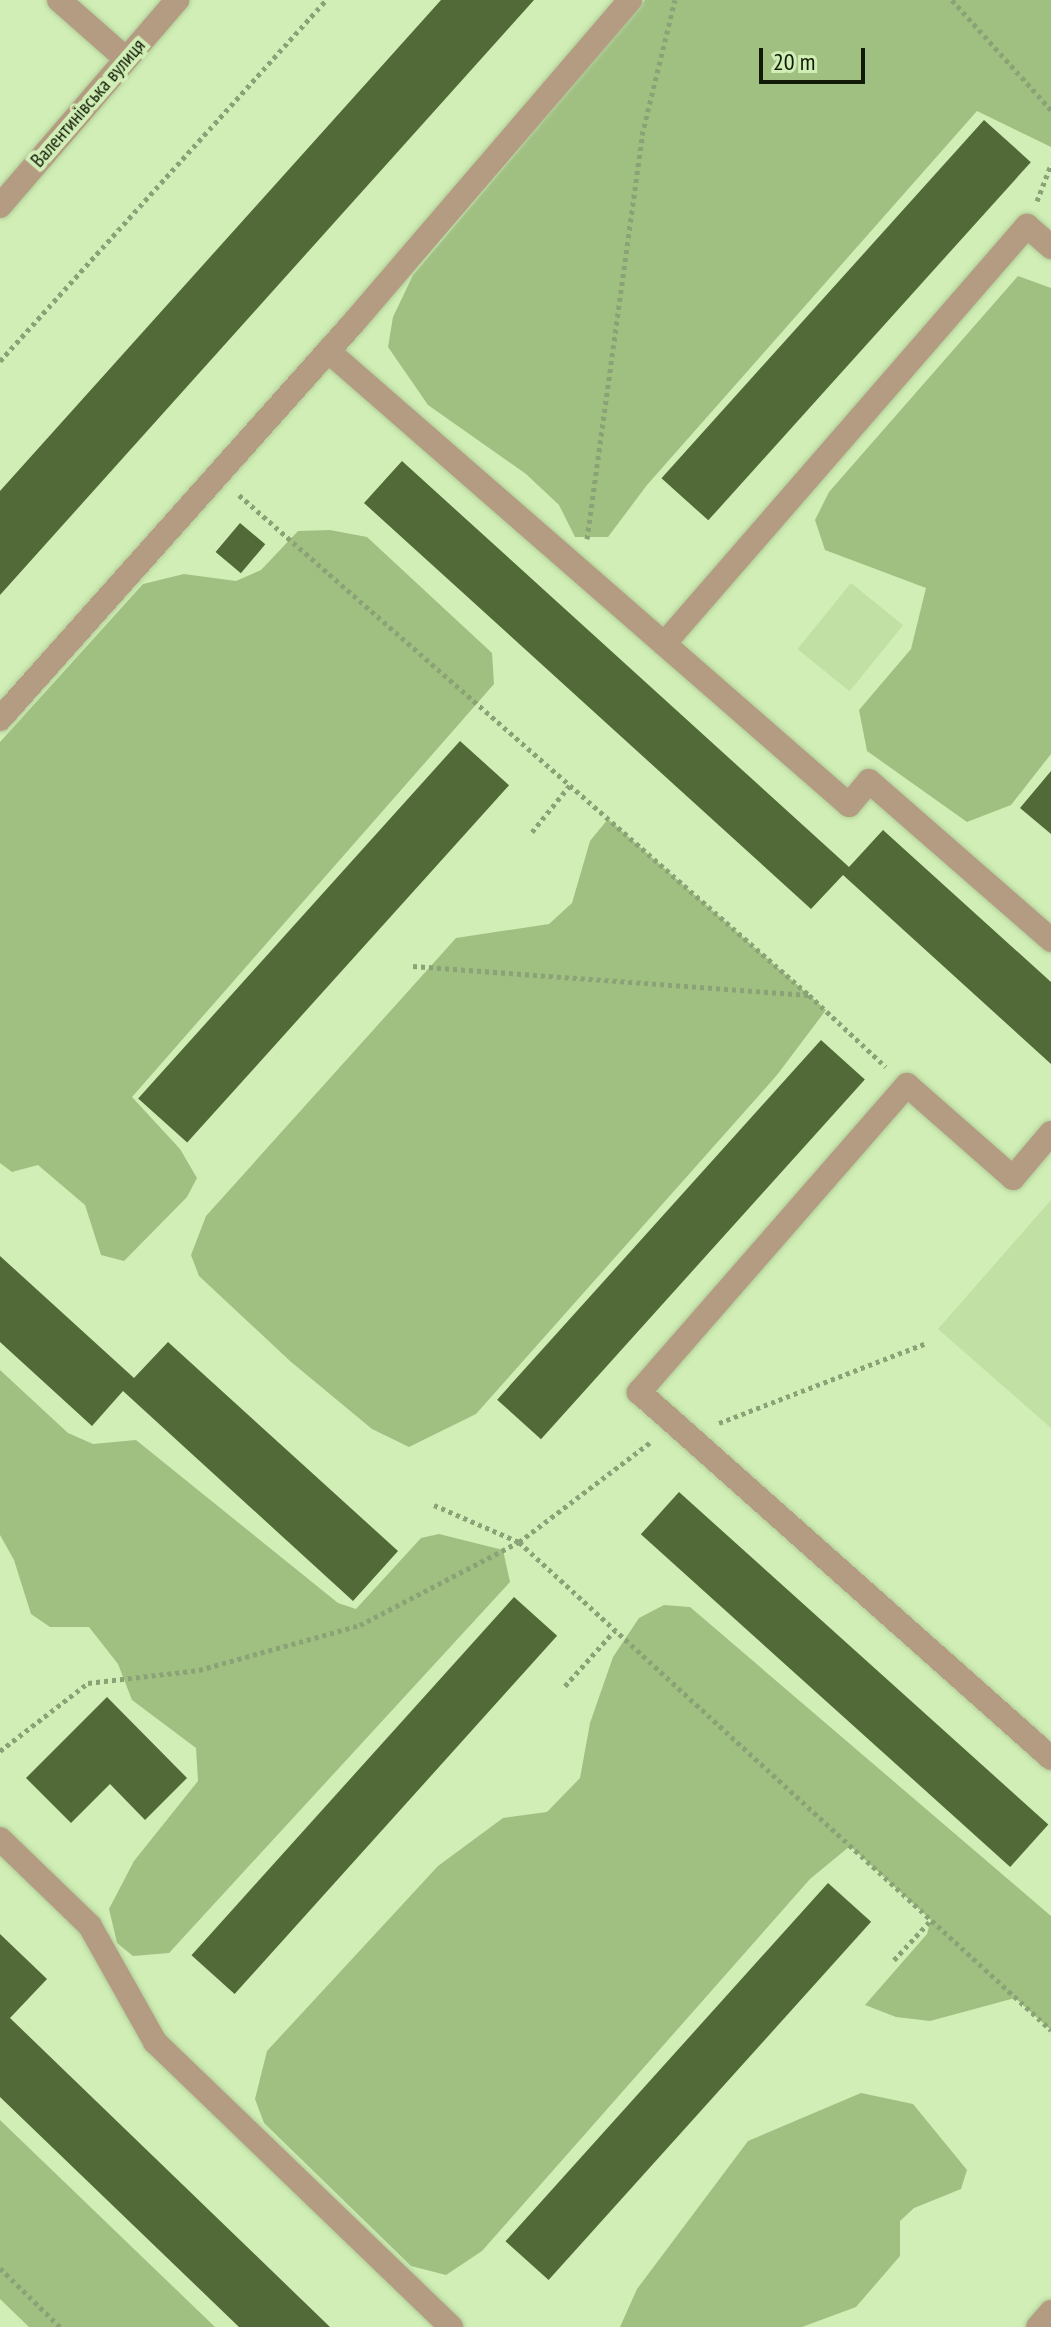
<!DOCTYPE html>
<html>
<head>
<meta charset="utf-8">
<style>
  body { margin:0 }
  #map { position:relative; width:1051px; height:2327px; overflow:hidden; background:#d0eeb5; font-family:"PT Sans Narrow",sans-serif }
  div>[style] { position:absolute }
  .built>* { inset:0; background:#c0e1a3; transform-origin:0 0 }
  .green>* { inset:0; background:#a0c082 }
  .building>* { inset:0; background:#516a37; transform-origin:0 0 }
  .path>* { height:5px; margin-top:-2.5px; transform-origin:0; background:repeating-linear-gradient(90deg,#8ba276 0 4px,transparent 0 8px) }
  .roads { filter:drop-shadow(0 0 2px #b1cc99) drop-shadow(0 0 2px #b1cc99) }
  .minor>* { height:24px; margin:-12px; padding:0 12px; transform-origin:12px; border-radius:12px; background:#b39c81 }
  span { translate:-50% -50%; white-space:nowrap; text-align:center; line-height:1.15; -webkit-text-stroke:8px #d0eeb5; paint-order:stroke }
  .street-label { font-size:20px; color:#101a06 }
  .scale { position:absolute; left:759px; top:48px; width:106px; height:36px; box-sizing:border-box; border:4px solid #101a06; border-top:0; padding-left:10px; font-size:24px; line-height:28px; white-space:nowrap; color:#101a06; -webkit-text-stroke:6px #d0eeb5; paint-order:stroke }
</style>
</head>
<body>
<div id="map">
  <div class="built">
    <div style="left:851px;top:583px;width:67px;height:85px;rotate:39deg"></div>
    <div style="clip-path:polygon(1051px 1200px,1051px 1428px,938px 1329px)"></div>
  </div>
  <div class="green">
    <div style="clip-path:polygon(645px 0,1051px 0,1051px 147px,977px 111px,647px 485px,608px 537px,575px 537px,559px 505px,526px 474px,428px 405px,388px 347px,393px 317px,413px 275px)"></div>
    <div style="clip-path:polygon(1018px 276px,1051px 288px,1051px 754px,1011px 805px,967px 822px,867px 751px,859px 710px,911px 649px,926px 588px,825px 550px,815px 520px,829px 492px)"></div>
    <div style="clip-path:polygon(330px 530px,367px 537px,492px 653px,494px 684px,132px 1097px,180px 1149px,197px 1178px,187px 1197px,124px 1261px,101px 1255px,85px 1205px,38px 1165px,12px 1172px,0 1163px,0 742px,143px 584px,184px 574px,236px 581px,261px 570px,298px 531px)"></div>
    <div style="clip-path:polygon(608px 819px,826px 1010px,777px 1075px,476px 1414px,409px 1447px,372px 1429px,290px 1361px,199px 1276px,191px 1255px,206px 1216px,456px 938px,549px 924px,572px 903px,590px 841px)"></div>
    <div style="clip-path:polygon(0 1370px,68px 1433px,93px 1444px,136px 1440px,338px 1603px,356px 1609px,421px 1538px,439px 1534px,503px 1550px,510px 1582px,169px 1953px,133px 1956px,117px 1943px,109px 1909px,134px 1861px,198px 1781px,196px 1748px,132px 1700px,118px 1664px,89px 1627px,50px 1627px,31px 1614px,14px 1560px,0 1535px)"></div>
    <div style="clip-path:polygon(664px 1605px,690px 1607px,1051px 1916px,1051px 2030px,1015px 1998px,930px 2021px,896px 2017px,865px 2005px,927px 1934px,931px 1920px,850px 1846px,810px 1879px,482px 2251px,446px 2275px,411px 2266px,264px 2123px,255px 2099px,267px 2051px,438px 1866px,503px 1818px,547px 1812px,580px 1778px,590px 1723px,613px 1657px,639px 1618px)"></div>
    <div style="clip-path:polygon(861px 2093px,913px 2104px,967px 2170px,961px 2189px,914px 2208px,900px 2221px,900px 2256px,856px 2307px,802px 2327px,620px 2327px,637px 2289px,748px 2141px)"></div>
    <div style="clip-path:polygon(0 2120px,215px 2327px,29px 2327px,0 2299px)"></div>
  </div>
  <div class="building">
    <div style="clip-path:polygon(441px 0,534px 0,0 595px,0 491px)"></div>
    <div style="left:984px;top:120px;width:63px;height:482px;rotate:42deg"></div>
    <div style="clip-path:polygon(402px 461px,849px 867px,883px 830px,1051px 982px,1051px 1064px,843px 875px,811px 909px,364px 503px)"></div>
    <div style="left:240px;top:523px;width:33px;height:38px;rotate:40deg"></div>
    <div style="left:460px;top:741px;width:66px;height:481px;rotate:42deg"></div>
    <div style="clip-path:polygon(1051px 771px,1051px 834px,1020px 808px)"></div>
    <div style="left:821px;top:1040px;width:59px;height:484px;rotate:42deg"></div>
    <div style="clip-path:polygon(0 1256px,134px 1378px,168px 1342px,398px 1551px,353px 1601px,123px 1391px,92px 1426px,0 1342px)"></div>
    <div style="left:679px;top:1492px;width:497px;height:57px;rotate:42deg"></div>
    <div style="left:514px;top:1597px;width:58px;height:482px;rotate:42deg"></div>
    <div style="clip-path:polygon(107px 1697px,187px 1778px,145px 1820px,110px 1784px,71px 1823px,26px 1778px)"></div>
    <div style="left:828px;top:1883px;width:58px;height:482px;rotate:42deg"></div>
    <div style="clip-path:polygon(0 1934px,47px 1979px,10px 2018px,330px 2327px,239px 2327px,0 2097px)"></div>
  </div>
  <div class="path">
    <div style="left:952px;top:0;width:148px;rotate:48deg"></div>
    <div style="left:1037px;top:201px;width:40px;rotate:-69deg"></div>
    <div style="left:0;top:361px;width:486px;rotate:-47.9deg"></div>
    <div style="left:239px;top:495px;width:758px;rotate:41.26deg"></div>
    <div style="left:587px;top:539px;width:408px;rotate:-82.2deg"></div>
    <div style="left:642px;top:135px;width:139px;rotate:-76.3deg"></div>
    <div style="left:532px;top:832px;width:60px;rotate:-51deg"></div>
    <div style="left:413px;top:966px;width:397px;rotate:4.2deg"></div>
    <div style="left:809px;top:995px;width:105px;rotate:43.1deg"></div>
    <div style="left:719px;top:1423px;width:220px;rotate:-21.1deg"></div>
    <div style="left:434px;top:1505px;width:93px;rotate:23.5deg"></div>
    <div style="left:519px;top:1542px;width:167px;rotate:-37.2deg"></div>
    <div style="left:565px;top:1686px;width:75px;rotate:-48.2deg"></div>
    <div style="left:0;top:1751px;width:111px;rotate:-37.7deg"></div>
    <div style="left:88px;top:1683px;width:112px;rotate:-6.7deg"></div>
    <div style="left:199px;top:1670px;width:167px;rotate:-15.6deg"></div>
    <div style="left:360px;top:1625px;width:179px;rotate:-27.6deg"></div>
    <div style="left:519px;top:1542px;width:722px;rotate:42.53deg"></div>
    <div style="left:894px;top:1960px;width:54px;rotate:-47.2deg"></div>
    <div style="left:0;top:2268px;width:84px;rotate:44.5deg"></div>
  </div>
  <div class="roads">
    <div class="minor">
      <div style="left:59px;top:0;width:89px;rotate:41.4deg"></div>
      <div style="left:0;top:206px;width:272px;rotate:-49.3deg"></div>
      <div style="left:328px;top:351px;width:691px;rotate:41.07deg"></div>
      <div style="left:849px;top:805px;width:31px;rotate:-50deg"></div>
      <div style="left:869px;top:781px;width:242px;rotate:41.1deg"></div>
      <div style="left:664px;top:644px;width:554px;rotate:-49.03deg"></div>
      <div style="left:1027px;top:226px;width:32px;rotate:41deg"></div>
      <div style="left:0;top:719px;width:533px;rotate:-48.27deg"></div>
      <div style="left:355px;top:321px;width:423px;rotate:-49.4deg"></div>
      <div style="left:1051px;top:1133px;width:59px;rotate:130.2deg"></div>
      <div style="left:1013px;top:1178px;width:141px;rotate:-138.7deg"></div>
      <div style="left:907px;top:1085px;width:408px;rotate:131.1deg"></div>
      <div style="left:639px;top:1392px;width:551px;rotate:41.62deg"></div>
      <div style="left:0;top:1839px;width:125px;rotate:44deg"></div>
      <div style="left:90px;top:1926px;width:133px;rotate:60.7deg"></div>
      <div style="left:155px;top:2042px;width:411px;rotate:43.9deg"></div>
      <div style="left:1038px;top:2327px;width:20px;rotate:-49deg"></div>
    </div>
  </div>
  <div class="street-label">
    <span style="left:88px;top:103px;rotate:-49deg">Валентинівська вулиця</span>
  </div>
  <div class="scale">20 m</div>
</div>
</body>
</html>
